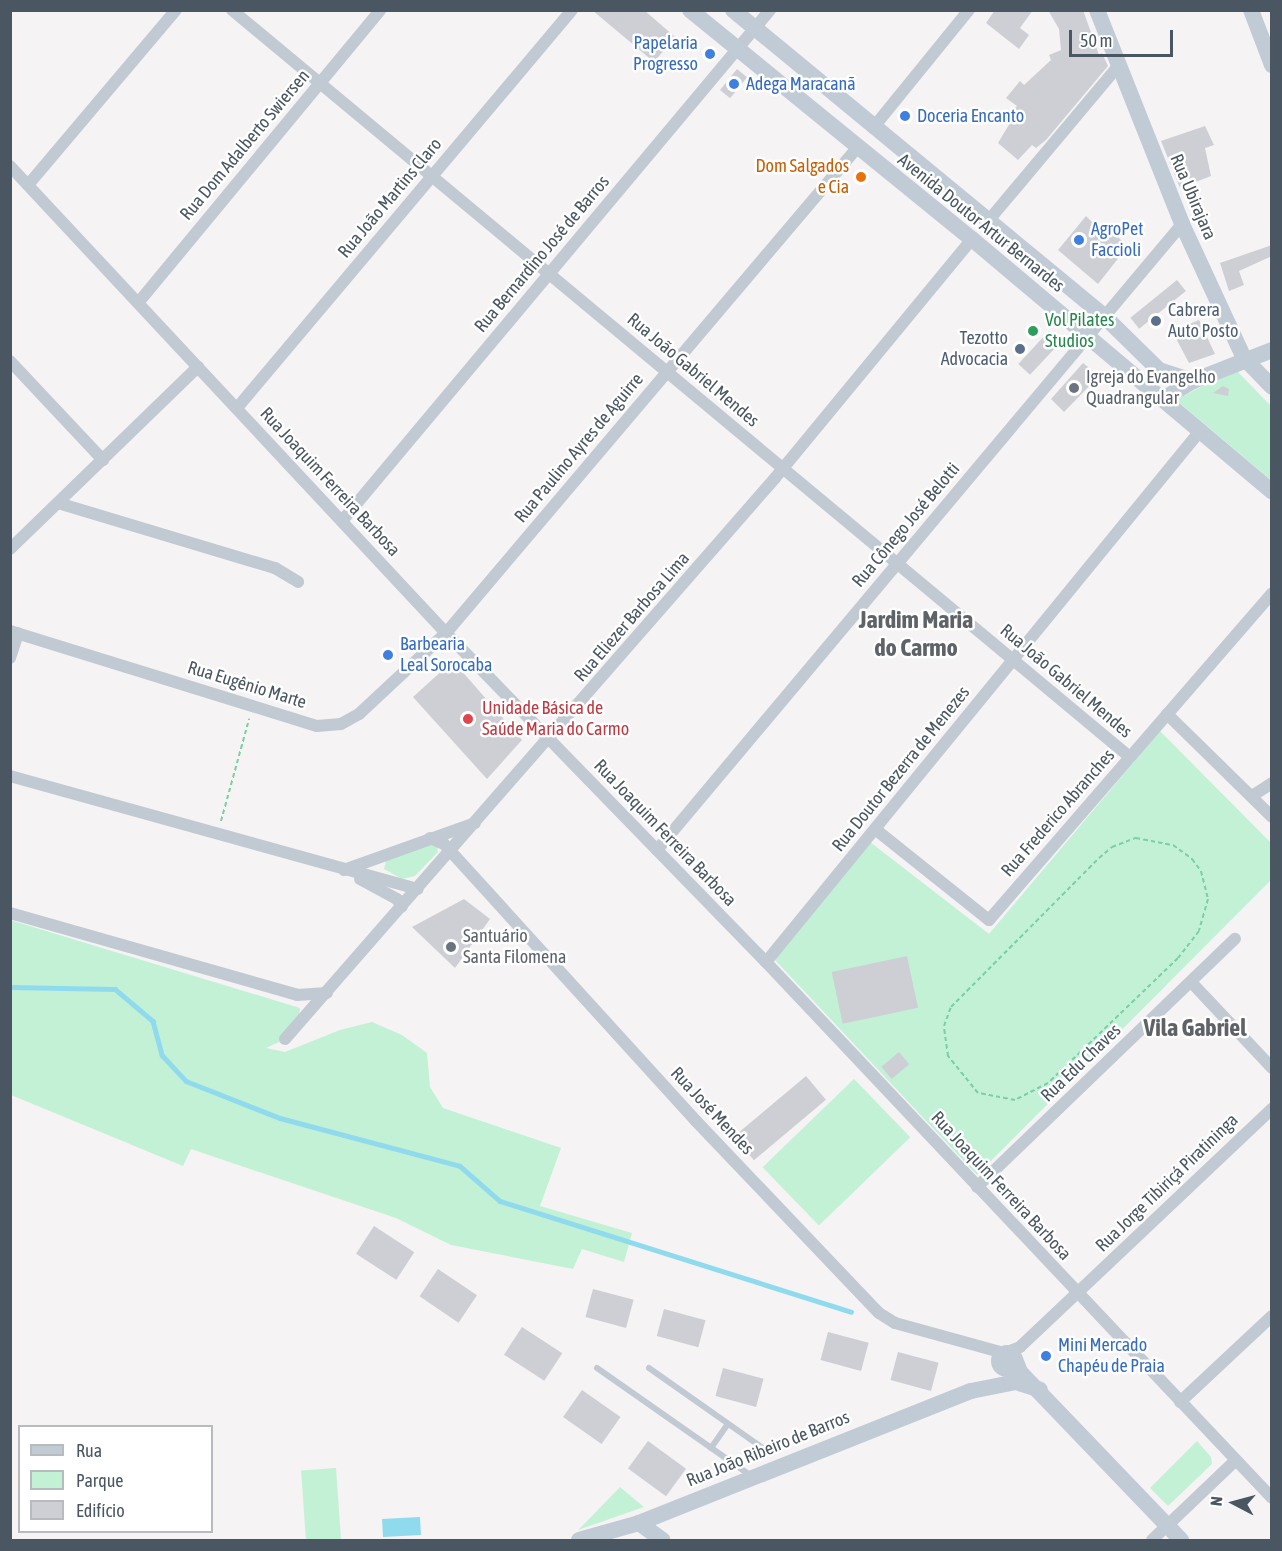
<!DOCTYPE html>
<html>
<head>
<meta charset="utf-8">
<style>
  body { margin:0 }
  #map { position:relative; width:1282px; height:1551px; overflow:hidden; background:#f5f3f3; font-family:"Asap Condensed",sans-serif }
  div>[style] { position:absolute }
  .green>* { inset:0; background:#c3f1d5; transform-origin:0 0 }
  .water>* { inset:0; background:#90daee; transform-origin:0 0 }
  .stream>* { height:4.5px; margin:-2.25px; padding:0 2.25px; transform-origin:2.25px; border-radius:2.25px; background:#90daee }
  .building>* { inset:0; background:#cdcfd5; transform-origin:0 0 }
  .path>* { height:2px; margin-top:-1px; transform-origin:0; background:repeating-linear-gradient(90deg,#7ad0a6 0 4.5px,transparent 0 7.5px) }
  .lane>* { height:6px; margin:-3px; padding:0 3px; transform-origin:3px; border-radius:3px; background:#c1cad2 }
  .street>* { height:12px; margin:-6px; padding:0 6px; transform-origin:6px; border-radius:6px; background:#c1cad2 }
  .secondary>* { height:16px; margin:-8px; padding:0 8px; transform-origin:8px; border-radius:8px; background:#c1cbd6 }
  .secondary>.ring { margin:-8px; padding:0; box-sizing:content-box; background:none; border:16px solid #c1cbd6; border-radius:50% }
  .dots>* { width:16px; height:16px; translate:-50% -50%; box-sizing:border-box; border:3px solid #fff; border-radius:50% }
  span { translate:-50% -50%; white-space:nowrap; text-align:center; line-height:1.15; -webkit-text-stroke:5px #fff; paint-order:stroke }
  .shop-label { font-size:18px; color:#366cbe }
  .right { translate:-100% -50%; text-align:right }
  .left { translate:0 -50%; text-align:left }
  .street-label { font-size:18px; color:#4a5661 }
  .food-label { font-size:18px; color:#c56008 }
  .service-label { font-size:18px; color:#4e5e75 }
  .leisure-label { font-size:18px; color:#27864d }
  .worship-label { font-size:18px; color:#5b616d }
  .health-label { font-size:18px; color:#be3a42 }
  .district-label { font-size:24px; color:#5f6368; font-weight:700 }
  .frame { position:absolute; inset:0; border:12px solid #4a5661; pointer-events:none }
  .legend { position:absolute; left:18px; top:1425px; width:195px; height:108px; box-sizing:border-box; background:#fff; border:2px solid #b7bbc0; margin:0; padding:8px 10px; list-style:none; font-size:18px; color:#4a5661 }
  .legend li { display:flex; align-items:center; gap:12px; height:30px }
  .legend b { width:30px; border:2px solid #b7bbc0 }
  .north { position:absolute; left:1204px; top:1473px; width:60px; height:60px; -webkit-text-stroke:4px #fff; paint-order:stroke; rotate:276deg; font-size:16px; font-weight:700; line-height:24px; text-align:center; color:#4a5661 }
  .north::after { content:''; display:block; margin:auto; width:21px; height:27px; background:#4a5661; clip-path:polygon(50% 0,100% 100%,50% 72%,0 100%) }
  .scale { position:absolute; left:1069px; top:30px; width:104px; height:27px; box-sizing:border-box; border:3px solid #4a5661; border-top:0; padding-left:8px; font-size:18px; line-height:21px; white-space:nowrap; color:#4a5661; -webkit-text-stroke:4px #fff; paint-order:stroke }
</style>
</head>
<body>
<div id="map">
  <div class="green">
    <div style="clip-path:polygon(1235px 369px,1271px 406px,1271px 480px,1176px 400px)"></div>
    <div style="clip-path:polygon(1160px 731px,1271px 843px,1271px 880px,977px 1175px,775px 960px,870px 842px,989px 934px)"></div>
    <div style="clip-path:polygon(428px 844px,437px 846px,438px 852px,415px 876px,402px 879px,384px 869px,386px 861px)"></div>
    <div style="clip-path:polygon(10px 920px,300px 1008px,299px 1016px,279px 1042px,266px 1048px,285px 1052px,340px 1030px,372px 1022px,402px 1035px,427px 1053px,430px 1087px,443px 1108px,561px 1148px,540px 1206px,632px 1233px,624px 1262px,582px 1249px,573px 1269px,451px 1245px,396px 1218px,191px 1149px,183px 1166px,11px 1095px)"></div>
    <div style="left:854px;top:1079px;width:81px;height:127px;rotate:46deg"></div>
    <div style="clip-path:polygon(1197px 1441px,1211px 1457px,1212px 1464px,1168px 1506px,1150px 1488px)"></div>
    <div style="left:336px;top:1468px;width:72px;height:35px;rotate:86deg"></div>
    <div style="clip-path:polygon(620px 1487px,644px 1507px,578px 1530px,591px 1517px)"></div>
  </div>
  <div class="water">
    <div style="left:420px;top:1517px;width:18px;height:38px;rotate:87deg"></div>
  </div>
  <div class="stream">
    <div style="left:10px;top:987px;width:105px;rotate:1.1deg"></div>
    <div style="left:115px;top:989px;width:50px;rotate:40.1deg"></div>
    <div style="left:153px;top:1021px;width:35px;rotate:75deg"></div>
    <div style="left:162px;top:1055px;width:35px;rotate:47deg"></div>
    <div style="left:186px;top:1081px;width:101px;rotate:21.5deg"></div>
    <div style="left:280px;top:1118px;width:186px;rotate:14.9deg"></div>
    <div style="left:460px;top:1166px;width:53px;rotate:41.2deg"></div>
    <div style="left:500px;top:1201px;width:368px;rotate:17.5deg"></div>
  </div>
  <div class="building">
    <div style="clip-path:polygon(592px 10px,644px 10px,675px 37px,654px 62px)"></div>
    <div style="clip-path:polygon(995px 10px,1033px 10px,1020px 28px,1029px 35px,1019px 49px,986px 23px)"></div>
    <div style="clip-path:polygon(1048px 10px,1083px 10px,1099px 55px,1102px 53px,1108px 66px,1046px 140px,1036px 148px,1032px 145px,1018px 160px,998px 143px,1010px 123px,1004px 118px,1017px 106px,1006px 98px,1020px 81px,1024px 85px,1051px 60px,1049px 55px,1061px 50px,1059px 29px)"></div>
    <div style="left:737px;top:69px;width:13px;height:27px;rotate:39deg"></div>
    <div style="clip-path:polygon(1205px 126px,1214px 145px,1205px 148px,1211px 176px,1180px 188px,1161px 141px)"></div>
    <div style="clip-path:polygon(1086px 216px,1103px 233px,1107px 228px,1128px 246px,1098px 284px,1058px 250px)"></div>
    <div style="clip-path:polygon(1272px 245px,1272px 256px,1239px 271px,1244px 285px,1229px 291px,1220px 263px)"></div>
    <div style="left:1177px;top:280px;width:14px;height:60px;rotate:51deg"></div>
    <div style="clip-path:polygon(1199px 320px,1215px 354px,1189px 363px,1172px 331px)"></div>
    <div style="left:1049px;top:331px;width:16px;height:45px;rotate:43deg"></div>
    <div style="clip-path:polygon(1083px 363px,1099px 376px,1064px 412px,1051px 399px)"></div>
    <div style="clip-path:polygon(1223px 386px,1229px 389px,1228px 396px,1213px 393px)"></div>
    <div style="clip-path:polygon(446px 667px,460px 669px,522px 740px,487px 779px,413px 697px)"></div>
    <div style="clip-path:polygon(464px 899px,490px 919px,455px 968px,412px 927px)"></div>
    <div style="left:907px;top:956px;width:53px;height:77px;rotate:78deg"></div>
    <div style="left:899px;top:1052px;width:16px;height:23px;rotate:50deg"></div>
    <div style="left:806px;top:1076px;width:31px;height:94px;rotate:50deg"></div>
    <div style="left:374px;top:1226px;width:48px;height:33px;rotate:33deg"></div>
    <div style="left:438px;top:1269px;width:47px;height:33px;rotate:34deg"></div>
    <div style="left:593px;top:1289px;width:42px;height:29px;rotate:15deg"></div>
    <div style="left:664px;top:1309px;width:43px;height:28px;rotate:15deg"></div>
    <div style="left:522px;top:1327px;width:48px;height:33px;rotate:33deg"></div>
    <div style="left:828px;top:1332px;width:42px;height:29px;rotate:15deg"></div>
    <div style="left:898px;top:1352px;width:42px;height:29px;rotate:15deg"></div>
    <div style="left:723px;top:1368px;width:42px;height:29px;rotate:15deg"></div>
    <div style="left:582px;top:1390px;width:47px;height:33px;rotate:35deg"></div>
    <div style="left:648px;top:1441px;width:47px;height:34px;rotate:36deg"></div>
  </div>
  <div class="path">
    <div style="left:221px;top:821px;width:106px;rotate:-74.6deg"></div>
    <div style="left:1136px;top:838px;width:38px;rotate:11deg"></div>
    <div style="left:1173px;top:845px;width:24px;rotate:36deg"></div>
    <div style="left:1192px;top:859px;width:15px;rotate:53deg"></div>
    <div style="left:1201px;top:871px;width:29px;rotate:76deg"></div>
    <div style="left:1208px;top:899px;width:33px;rotate:106deg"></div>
    <div style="left:1199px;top:931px;width:34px;rotate:128deg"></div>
    <div style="left:1178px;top:958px;width:180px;rotate:136.1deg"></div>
    <div style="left:1048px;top:1083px;width:37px;rotate:153deg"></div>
    <div style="left:1015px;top:1100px;width:38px;rotate:-169deg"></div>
    <div style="left:978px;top:1093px;width:48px;rotate:-129deg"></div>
    <div style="left:948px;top:1056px;width:30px;rotate:-98deg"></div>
    <div style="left:944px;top:1026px;width:20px;rotate:-70deg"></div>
    <div style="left:951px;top:1007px;width:210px;rotate:-45.2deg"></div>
    <div style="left:1099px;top:858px;width:17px;rotate:-40deg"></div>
    <div style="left:1112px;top:847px;width:26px;rotate:-21deg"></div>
  </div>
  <div class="lane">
    <div style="left:597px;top:1368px;width:188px;rotate:35deg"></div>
    <div style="left:649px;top:1368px;width:144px;rotate:35.1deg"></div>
    <div style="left:711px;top:1448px;width:29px;rotate:-55deg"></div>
  </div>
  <div class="street">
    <div style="left:232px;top:10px;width:1168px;rotate:39.76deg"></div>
    <div style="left:873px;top:128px;width:152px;rotate:-50.9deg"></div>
    <div style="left:10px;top:166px;width:639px;rotate:46.97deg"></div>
    <div style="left:446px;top:633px;width:459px;rotate:45.8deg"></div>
    <div style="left:766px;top:962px;width:737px;rotate:46.65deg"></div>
    <div style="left:28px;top:185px;width:229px;rotate:-49.8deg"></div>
    <div style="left:989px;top:220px;width:202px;rotate:-50deg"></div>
    <div style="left:138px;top:303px;width:380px;rotate:-50.4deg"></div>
    <div style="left:10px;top:361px;width:136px;rotate:46.8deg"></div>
    <div style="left:237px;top:408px;width:520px;rotate:-49.91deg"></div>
    <div style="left:58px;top:503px;width:227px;rotate:16.7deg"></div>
    <div style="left:275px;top:568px;width:27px;rotate:31deg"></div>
    <div style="left:342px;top:521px;width:667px;rotate:-50.05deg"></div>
    <div style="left:10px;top:549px;width:262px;rotate:-44.1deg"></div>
    <div style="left:10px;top:631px;width:321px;rotate:17.2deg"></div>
    <div style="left:317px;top:726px;width:24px;rotate:-5deg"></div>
    <div style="left:341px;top:724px;width:21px;rotate:-29deg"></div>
    <div style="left:359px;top:714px;width:119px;rotate:-43deg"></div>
    <div style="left:446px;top:633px;width:634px;rotate:-49.73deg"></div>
    <div style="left:10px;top:658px;width:26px;rotate:-72deg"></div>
    <div style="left:1167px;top:714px;width:147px;rotate:44.4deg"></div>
    <div style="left:10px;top:776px;width:423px;rotate:15.5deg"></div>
    <div style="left:1252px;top:796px;width:24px;rotate:-33deg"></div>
    <div style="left:875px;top:829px;width:146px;rotate:38.6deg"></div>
    <div style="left:989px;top:920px;width:432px;rotate:-49.1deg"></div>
    <div style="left:430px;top:838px;width:15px;rotate:23deg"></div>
    <div style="left:444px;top:844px;width:374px;rotate:47.7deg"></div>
    <div style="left:696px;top:1121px;width:265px;rotate:46.4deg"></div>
    <div style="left:879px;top:1313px;width:19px;rotate:32deg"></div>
    <div style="left:895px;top:1323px;width:113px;rotate:15.4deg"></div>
    <div style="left:657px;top:850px;width:817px;rotate:-50.01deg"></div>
    <div style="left:344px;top:870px;width:139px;rotate:-19.7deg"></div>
    <div style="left:360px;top:879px;width:42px;rotate:28.4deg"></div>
    <div style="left:397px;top:899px;width:9px;rotate:58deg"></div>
    <div style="left:10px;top:913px;width:298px;rotate:15.9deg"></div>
    <div style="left:297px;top:995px;width:30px;rotate:-4deg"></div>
    <div style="left:766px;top:962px;width:686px;rotate:-50.74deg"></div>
    <div style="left:1192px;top:983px;width:117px;rotate:46.7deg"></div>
    <div style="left:285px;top:1039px;width:745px;rotate:-48.86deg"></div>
    <div style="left:775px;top:478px;width:310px;rotate:-50.5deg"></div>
    <div style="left:977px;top:1187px;width:358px;rotate:-43.9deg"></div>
    <div style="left:1007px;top:1352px;width:14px;rotate:-21deg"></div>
    <div style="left:1020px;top:1347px;width:347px;rotate:-43.4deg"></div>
    <div style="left:1180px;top:1402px;width:126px;rotate:-43.1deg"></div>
    <div style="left:1152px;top:1540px;width:115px;rotate:-43.6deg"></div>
  </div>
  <div class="secondary">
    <div style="left:690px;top:10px;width:363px;rotate:39.1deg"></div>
    <div style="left:972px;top:239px;width:392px;rotate:40.1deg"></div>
    <div style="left:733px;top:10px;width:482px;rotate:39.5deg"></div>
    <div style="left:1105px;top:317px;width:76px;rotate:44.5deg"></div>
    <div style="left:1159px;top:370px;width:36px;rotate:18deg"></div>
    <div style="left:1097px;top:10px;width:230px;rotate:68.3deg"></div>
    <div style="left:1182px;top:224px;width:148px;rotate:65.2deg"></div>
    <div style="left:1244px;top:358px;width:40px;rotate:46deg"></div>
    <div style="left:1251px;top:10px;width:59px;rotate:69.1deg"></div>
    <div style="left:1163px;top:399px;width:35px;rotate:-31deg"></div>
    <div style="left:1193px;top:381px;width:85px;rotate:-21.4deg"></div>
    <div class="ring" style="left:999px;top:1353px;width:0;height:0"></div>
    <div style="left:1015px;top:1359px;width:14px;rotate:69deg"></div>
    <div style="left:1020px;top:1372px;width:233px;rotate:46.2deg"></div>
    <div style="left:639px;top:1523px;width:29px;rotate:36deg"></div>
    <div style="left:579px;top:1540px;width:62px;rotate:-15.8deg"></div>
    <div style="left:639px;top:1523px;width:357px;rotate:-21.7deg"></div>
    <div style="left:971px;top:1391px;width:46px;rotate:-11.3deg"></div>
    <div style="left:1016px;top:1382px;width:25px;rotate:18deg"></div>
  </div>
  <div class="dots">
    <div style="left:710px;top:54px;background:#3f7fe0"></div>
    <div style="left:734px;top:84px;background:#3f7fe0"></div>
    <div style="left:905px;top:116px;background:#3f7fe0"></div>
    <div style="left:861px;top:177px;background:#e8710a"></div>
    <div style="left:1079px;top:240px;background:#3f7fe0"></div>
    <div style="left:1156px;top:321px;background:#5c6f8a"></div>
    <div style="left:1033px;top:331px;background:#2e9e5b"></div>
    <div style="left:1020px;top:349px;background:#5c6f8a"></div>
    <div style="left:1074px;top:388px;background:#6b7280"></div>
    <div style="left:388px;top:655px;background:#3f7fe0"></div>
    <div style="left:468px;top:719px;background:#e0444e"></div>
    <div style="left:451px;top:947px;background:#6b7280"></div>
    <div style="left:1046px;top:1356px;background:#3f7fe0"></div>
  </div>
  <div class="shop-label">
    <span class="right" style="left:698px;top:54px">Papelaria<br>Progresso</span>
    <span class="left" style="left:746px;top:84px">Adega Maracanã</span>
    <span class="left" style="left:917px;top:116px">Doceria Encanto</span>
    <span class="left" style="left:1091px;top:240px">AgroPet<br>Faccioli</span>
    <span class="left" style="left:400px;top:655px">Barbearia<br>Leal Sorocaba</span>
    <span class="left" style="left:1058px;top:1356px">Mini Mercado<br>Chapéu de Praia</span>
  </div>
  <div class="street-label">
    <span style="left:245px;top:145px;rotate:-50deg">Rua Dom Adalberto Swiersen</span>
    <span style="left:1193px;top:197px;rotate:67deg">Rua Ubirajara</span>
    <span style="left:390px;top:198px;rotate:-50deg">Rua João Martins Claro</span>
    <span style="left:981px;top:223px;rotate:39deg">Avenida Doutor Artur Bernardes</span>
    <span style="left:542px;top:254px;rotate:-50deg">Rua Bernardino José de Barros</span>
    <span style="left:693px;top:370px;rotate:40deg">Rua João Gabriel Mendes</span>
    <span style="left:579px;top:448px;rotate:-50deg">Rua Paulino Ayres de Aguirre</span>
    <span style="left:330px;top:482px;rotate:47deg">Rua Joaquim Ferreira Barbosa</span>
    <span style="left:906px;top:525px;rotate:-50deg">Rua Cônego José Belotti</span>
    <span style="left:632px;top:617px;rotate:-49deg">Rua Eliezer Barbosa Lima</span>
    <span style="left:1066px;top:681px;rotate:40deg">Rua João Gabriel Mendes</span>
    <span style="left:247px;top:685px;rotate:17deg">Rua Eugênio Marte</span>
    <span style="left:901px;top:769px;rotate:-51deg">Rua Doutor Bezerra de Menezes</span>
    <span style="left:1058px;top:813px;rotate:-49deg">Rua Frederico Abranches</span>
    <span style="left:665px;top:833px;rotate:46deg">Rua Joaquim Ferreira Barbosa</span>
    <span style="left:1081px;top:1063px;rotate:-44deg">Rua Edu Chaves</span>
    <span style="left:712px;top:1111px;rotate:47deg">Rua José Mendes</span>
    <span style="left:1167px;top:1183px;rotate:-44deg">Rua Jorge Tibiriçá Piratininga</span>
    <span style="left:1001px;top:1186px;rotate:47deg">Rua Joaquim Ferreira Barbosa</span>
    <span style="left:768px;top:1449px;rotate:-22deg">Rua João Ribeiro de Barros</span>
  </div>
  <div class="food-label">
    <span class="right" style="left:849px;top:177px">Dom Salgados<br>e Cia</span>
  </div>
  <div class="service-label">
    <span class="left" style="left:1168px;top:321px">Cabrera<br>Auto Posto</span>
    <span class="right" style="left:1008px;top:349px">Tezotto<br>Advocacia</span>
  </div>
  <div class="leisure-label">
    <span class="left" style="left:1045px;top:331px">Vol Pilates<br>Studios</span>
  </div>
  <div class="worship-label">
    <span class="left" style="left:1086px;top:388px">Igreja do Evangelho<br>Quadrangular</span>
    <span class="left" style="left:463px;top:947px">Santuário<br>Santa Filomena</span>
  </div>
  <div class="health-label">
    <span class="left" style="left:482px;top:719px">Unidade Básica de<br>Saúde Maria do Carmo</span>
  </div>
  <div class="district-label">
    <span style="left:916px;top:634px">Jardim Maria<br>do Carmo</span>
    <span style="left:1195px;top:1028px">Vila Gabriel</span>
  </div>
  <div class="frame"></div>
  <ul class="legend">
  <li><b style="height:8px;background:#c1cbd6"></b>Rua</li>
  <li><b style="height:16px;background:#c3f1d5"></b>Parque</li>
  <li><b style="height:16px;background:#cdcfd5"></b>Edifício</li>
  </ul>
  <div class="north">N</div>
  <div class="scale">50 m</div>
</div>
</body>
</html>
